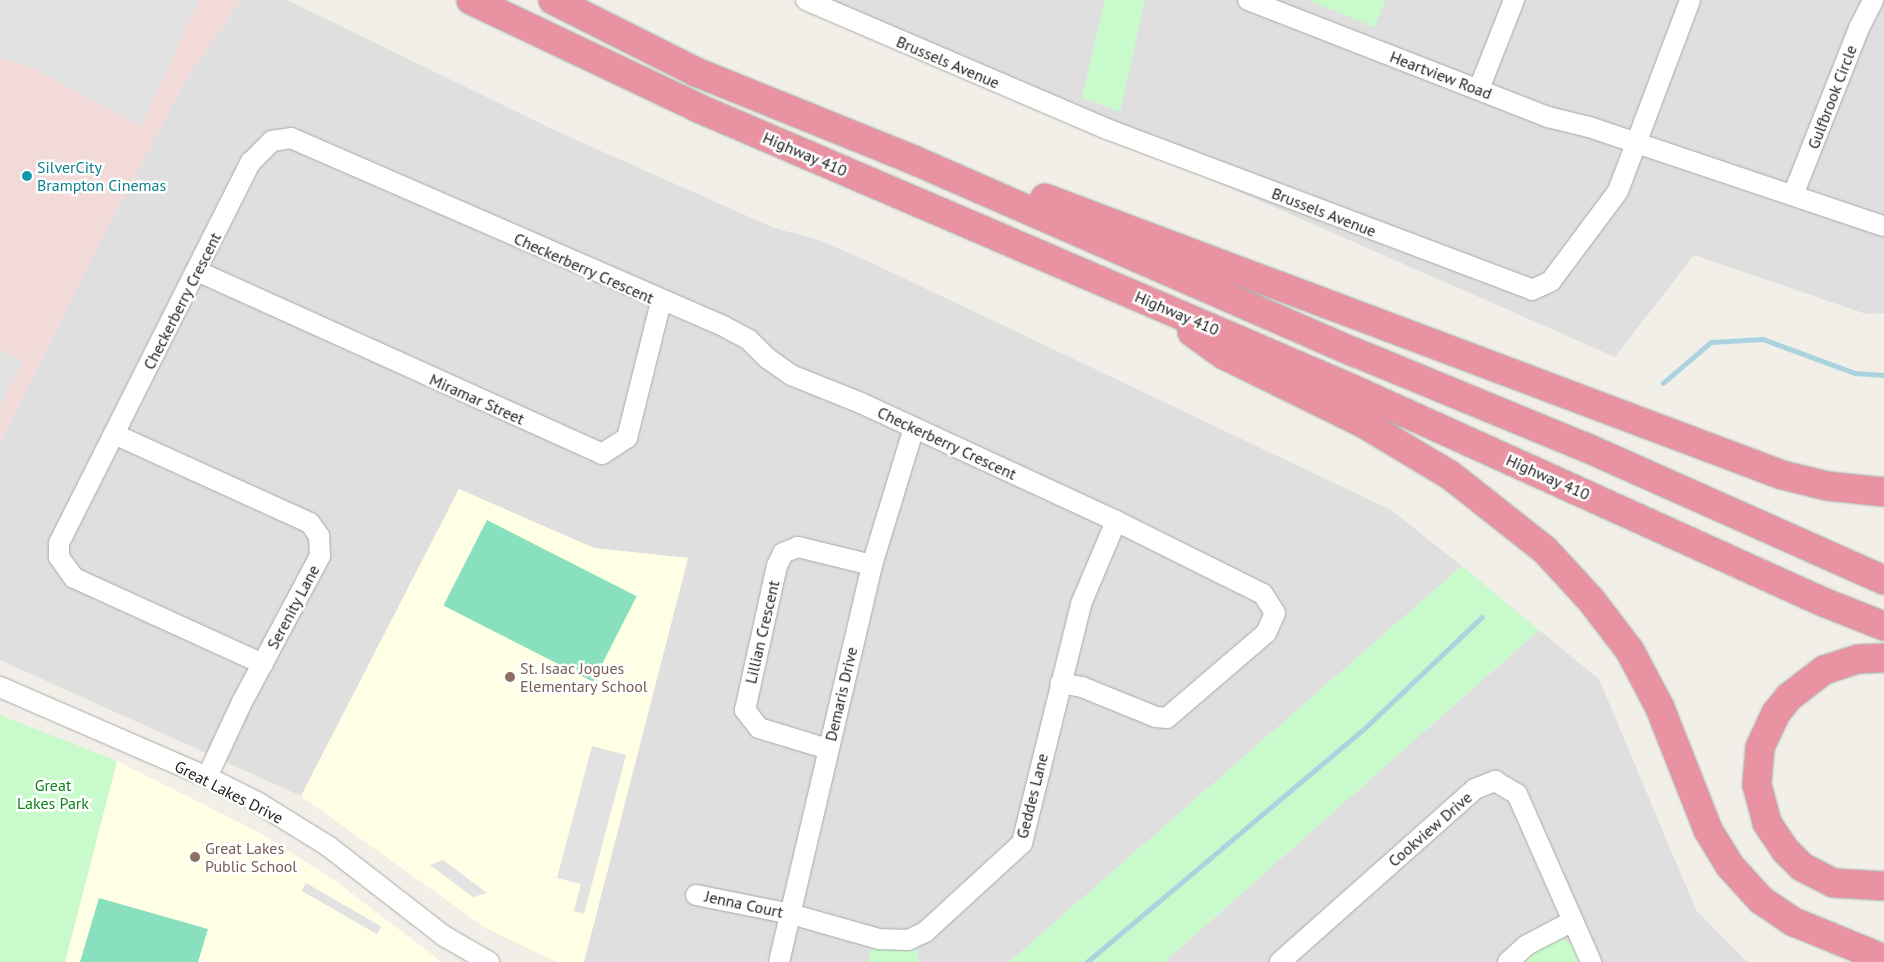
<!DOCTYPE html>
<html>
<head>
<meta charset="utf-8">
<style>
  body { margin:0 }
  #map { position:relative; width:1884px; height:962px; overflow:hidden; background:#f2efe9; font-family:"PT Sans",sans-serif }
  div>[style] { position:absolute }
  .residential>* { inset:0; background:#e0dfdf }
  .commercial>* { inset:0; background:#f2dad9 }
  .education>* { inset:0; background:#ffffe5 }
  .park>* { inset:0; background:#c8facc }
  .pitch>* { inset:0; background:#88e0be; transform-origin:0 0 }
  .parking>* { inset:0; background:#e2e2e2; transform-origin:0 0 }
  .stream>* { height:4.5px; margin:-2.25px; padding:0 2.25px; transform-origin:2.25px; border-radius:2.25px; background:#aad3df }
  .roads { filter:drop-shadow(0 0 1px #a9a9a9) drop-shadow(0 0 1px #a9a9a9) }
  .minor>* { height:20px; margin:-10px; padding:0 10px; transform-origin:10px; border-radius:10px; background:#fff }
  .highway>* { height:28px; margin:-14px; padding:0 14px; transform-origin:14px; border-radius:14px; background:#e892a2 }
  .dots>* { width:14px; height:14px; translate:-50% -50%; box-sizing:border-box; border:2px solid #fff; border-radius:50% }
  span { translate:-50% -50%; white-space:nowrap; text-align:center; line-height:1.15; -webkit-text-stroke:5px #fff; paint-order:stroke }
  .street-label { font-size:16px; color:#222 }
  .culture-label { font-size:16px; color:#0d838f }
  .left { translate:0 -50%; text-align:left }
  .education-label { font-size:16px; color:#785e54 }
  .park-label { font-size:16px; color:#0c8416 }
</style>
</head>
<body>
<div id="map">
  <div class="residential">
    <div style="clip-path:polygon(241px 0,287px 0,554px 130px,774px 228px,816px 239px,874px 264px,1391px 510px,1462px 566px,1009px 962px,919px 962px,915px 949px,894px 950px,872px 947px,868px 962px,584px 962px,688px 558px,594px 548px,459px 489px,301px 796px,0 660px,0 443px,106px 230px,188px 76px)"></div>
    <div style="clip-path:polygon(803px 0,1884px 0,1884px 313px,1866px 314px,1694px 255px,1615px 357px)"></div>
    <div style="clip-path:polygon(1539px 630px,1599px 679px,1696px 910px,1747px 962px,1164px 962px)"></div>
  </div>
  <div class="commercial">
    <div style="clip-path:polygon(0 0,241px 0,188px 76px,106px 230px,0 443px)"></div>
  </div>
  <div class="education">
    <div style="clip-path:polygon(459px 489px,594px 548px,688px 558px,584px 962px,556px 962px,484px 927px,301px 796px)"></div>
    <div style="clip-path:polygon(117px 761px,262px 834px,334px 880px,442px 962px,65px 962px)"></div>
  </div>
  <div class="park">
    <div style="clip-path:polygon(1105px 0,1145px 0,1120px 112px,1082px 97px)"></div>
    <div style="clip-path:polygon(1308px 0,1386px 0,1374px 27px)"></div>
    <div style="clip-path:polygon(1462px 566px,1539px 630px,1164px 962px,1009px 962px)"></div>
    <div style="clip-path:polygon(0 715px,117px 761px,65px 962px,0 962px)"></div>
    <div style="clip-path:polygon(1560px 938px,1573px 945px,1581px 962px,1523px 962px,1540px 948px)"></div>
    <div style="clip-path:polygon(871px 947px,894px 950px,915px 949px,919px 962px,868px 962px)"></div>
  </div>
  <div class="pitch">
    <div style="left:487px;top:520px;width:168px;height:96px;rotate:27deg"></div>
    <div style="clip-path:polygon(99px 898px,208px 929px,198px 962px,80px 962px)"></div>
  </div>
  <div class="parking">
    <div style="clip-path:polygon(0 0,199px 0,141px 126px,27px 65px,0 58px)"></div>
    <div style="clip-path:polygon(0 350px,23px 362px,0 407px)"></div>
    <div style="clip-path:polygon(592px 746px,626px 755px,584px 914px,574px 911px,581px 884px,557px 878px)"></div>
    <div style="clip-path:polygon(443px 860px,487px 893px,473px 897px,430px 865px)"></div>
    <div style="left:306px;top:883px;width:87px;height:9px;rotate:30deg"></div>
  </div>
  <div class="stream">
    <div style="left:1663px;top:383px;width:63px;rotate:-40.5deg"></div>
    <div style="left:1711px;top:342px;width:52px;rotate:-3.3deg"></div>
    <div style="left:1763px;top:339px;width:98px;rotate:20.3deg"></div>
    <div style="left:1855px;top:373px;width:29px;rotate:4deg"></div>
    <div style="left:1087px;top:962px;width:363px;rotate:-40.1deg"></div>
    <div style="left:1365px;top:728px;width:161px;rotate:-43.5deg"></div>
  </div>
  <div class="roads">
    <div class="minor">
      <div style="left:806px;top:0;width:327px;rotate:23.2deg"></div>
      <div style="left:1107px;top:129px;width:454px;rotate:20.7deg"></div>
      <div style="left:1532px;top:290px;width:21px;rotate:-25deg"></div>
      <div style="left:1551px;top:281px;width:112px;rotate:-53.3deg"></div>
      <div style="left:1618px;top:191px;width:204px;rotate:-69.3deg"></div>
      <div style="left:1248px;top:0;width:322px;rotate:21.3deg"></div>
      <div style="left:1548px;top:117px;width:42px;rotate:13.7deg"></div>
      <div style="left:1589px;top:127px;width:311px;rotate:18.6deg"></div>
      <div style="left:1479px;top:89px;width:96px;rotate:-68.5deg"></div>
      <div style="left:1793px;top:195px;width:180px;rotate:-68.4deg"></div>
      <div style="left:1859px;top:28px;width:31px;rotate:-63deg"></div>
      <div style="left:197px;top:271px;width:444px;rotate:24.3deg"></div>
      <div style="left:602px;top:454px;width:30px;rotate:-33deg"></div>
      <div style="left:627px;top:438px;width:140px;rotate:-76deg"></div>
      <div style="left:114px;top:434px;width:215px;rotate:24.4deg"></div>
      <div style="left:310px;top:523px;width:16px;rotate:55deg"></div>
      <div style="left:319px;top:536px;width:20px;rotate:87deg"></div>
      <div style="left:320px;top:556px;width:166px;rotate:118.1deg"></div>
      <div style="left:242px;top:702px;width:83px;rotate:115deg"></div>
      <div style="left:263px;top:664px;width:208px;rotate:-155.5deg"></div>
      <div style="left:74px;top:578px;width:26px;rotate:-126deg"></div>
      <div style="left:59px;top:557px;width:14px;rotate:-90deg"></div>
      <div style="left:59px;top:543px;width:427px;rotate:-63.3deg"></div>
      <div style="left:251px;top:162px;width:30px;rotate:-45deg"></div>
      <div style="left:272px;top:141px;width:19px;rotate:-9deg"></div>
      <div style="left:291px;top:138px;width:473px;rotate:23.5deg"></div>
      <div style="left:725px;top:327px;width:27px;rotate:28deg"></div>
      <div style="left:749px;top:340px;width:25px;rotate:45deg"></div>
      <div style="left:767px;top:358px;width:29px;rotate:35deg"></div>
      <div style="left:791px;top:375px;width:75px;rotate:21.8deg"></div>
      <div style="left:861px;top:403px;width:281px;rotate:24.8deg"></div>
      <div style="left:1116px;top:521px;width:164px;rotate:26.4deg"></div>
      <div style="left:1263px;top:594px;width:22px;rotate:58deg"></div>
      <div style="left:1275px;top:613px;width:22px;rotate:114deg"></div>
      <div style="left:1266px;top:633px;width:130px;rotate:139.4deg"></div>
      <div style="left:1167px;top:718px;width:11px;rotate:-175deg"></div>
      <div style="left:1156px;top:717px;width:80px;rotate:-157.9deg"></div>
      <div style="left:1082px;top:687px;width:22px;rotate:-170deg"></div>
      <div style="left:0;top:687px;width:226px;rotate:23.5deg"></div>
      <div style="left:207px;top:777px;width:56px;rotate:26.6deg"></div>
      <div style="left:257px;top:802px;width:84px;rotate:31.8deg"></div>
      <div style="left:328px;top:846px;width:147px;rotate:37.8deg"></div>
      <div style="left:444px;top:936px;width:52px;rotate:30deg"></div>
      <div style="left:828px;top:749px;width:72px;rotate:-163.1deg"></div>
      <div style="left:759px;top:728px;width:23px;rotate:-128deg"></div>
      <div style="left:745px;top:710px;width:148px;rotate:-77.5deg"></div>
      <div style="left:777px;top:566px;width:14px;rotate:-65deg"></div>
      <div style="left:783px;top:553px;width:16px;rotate:-22deg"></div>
      <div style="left:798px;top:547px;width:76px;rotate:13.7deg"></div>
      <div style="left:696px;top:895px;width:97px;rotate:11.3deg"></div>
      <div style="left:791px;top:914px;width:91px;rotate:15.9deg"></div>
      <div style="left:879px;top:939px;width:29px;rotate:2deg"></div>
      <div style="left:908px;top:940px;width:19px;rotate:-25deg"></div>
      <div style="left:925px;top:932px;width:132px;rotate:-42.5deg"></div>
      <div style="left:1022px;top:843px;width:246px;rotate:-76.1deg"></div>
      <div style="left:1081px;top:604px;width:90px;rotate:-67.1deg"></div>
      <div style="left:779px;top:962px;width:408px;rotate:-76.8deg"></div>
      <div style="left:872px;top:565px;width:143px;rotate:-73deg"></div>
      <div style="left:1280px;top:962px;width:261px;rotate:-41.6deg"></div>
      <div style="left:1475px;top:789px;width:22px;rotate:-22deg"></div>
      <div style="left:1495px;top:781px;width:26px;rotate:31deg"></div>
      <div style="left:1517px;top:794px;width:184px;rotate:66.2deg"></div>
      <div style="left:1508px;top:962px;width:25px;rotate:-42deg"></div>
      <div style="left:1527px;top:945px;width:52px;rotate:-27.6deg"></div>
    </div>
    <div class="highway">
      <div style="left:471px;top:0;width:251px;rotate:25.4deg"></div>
      <div style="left:698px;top:108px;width:707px;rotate:23.23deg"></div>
      <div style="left:1348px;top:387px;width:521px;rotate:24.35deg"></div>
      <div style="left:1823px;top:602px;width:66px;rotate:21.5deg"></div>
      <div style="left:553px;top:0;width:160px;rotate:26.7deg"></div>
      <div style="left:696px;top:72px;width:237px;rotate:22deg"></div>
      <div style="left:916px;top:161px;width:478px;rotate:23.6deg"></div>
      <div style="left:1354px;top:352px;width:250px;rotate:22.4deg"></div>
      <div style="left:1585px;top:447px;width:327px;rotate:24deg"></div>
      <div style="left:1045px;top:198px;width:787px;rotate:20.6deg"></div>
      <div style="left:1782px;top:475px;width:46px;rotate:13.7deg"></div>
      <div style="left:1827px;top:486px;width:57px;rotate:6deg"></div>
      <div style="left:1192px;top:332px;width:39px;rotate:36deg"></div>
      <div style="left:1224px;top:355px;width:155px;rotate:26.1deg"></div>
      <div style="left:1363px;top:423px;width:101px;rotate:30.9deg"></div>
      <div style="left:1450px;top:475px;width:121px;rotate:38.3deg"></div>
      <div style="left:1545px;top:550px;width:68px;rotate:47.4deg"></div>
      <div style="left:1591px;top:600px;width:64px;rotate:52.6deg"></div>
      <div style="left:1630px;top:651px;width:64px;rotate:62.2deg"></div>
      <div style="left:1660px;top:708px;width:131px;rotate:68.5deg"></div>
      <div style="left:1708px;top:830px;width:42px;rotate:58.6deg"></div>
      <div style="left:1730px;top:866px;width:46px;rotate:47.6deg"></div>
      <div style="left:1761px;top:900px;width:40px;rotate:34deg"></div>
      <div style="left:1794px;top:922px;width:97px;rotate:22.3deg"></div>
      <div style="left:1884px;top:658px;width:26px;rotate:178deg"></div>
      <div style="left:1858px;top:659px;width:36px;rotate:162deg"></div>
      <div style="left:1824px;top:670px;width:44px;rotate:142.4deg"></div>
      <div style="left:1789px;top:697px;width:21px;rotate:129deg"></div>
      <div style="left:1776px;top:713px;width:38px;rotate:115deg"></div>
      <div style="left:1760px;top:748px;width:37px;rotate:95deg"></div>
      <div style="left:1757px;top:785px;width:39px;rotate:75deg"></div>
      <div style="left:1767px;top:823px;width:32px;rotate:56deg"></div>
      <div style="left:1785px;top:850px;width:24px;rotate:45deg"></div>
      <div style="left:1802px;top:867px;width:35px;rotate:27deg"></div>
      <div style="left:1833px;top:883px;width:51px;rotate:3.4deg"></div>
    </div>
  </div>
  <div class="dots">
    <div style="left:27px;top:176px;background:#0f9aa8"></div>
    <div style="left:510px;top:677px;background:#8d6e63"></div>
    <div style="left:195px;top:857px;background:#8d6e63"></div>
  </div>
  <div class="street-label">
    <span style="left:948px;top:62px;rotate:23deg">Brussels Avenue</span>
    <span style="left:1441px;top:75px;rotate:21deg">Heartview Road</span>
    <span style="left:1832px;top:97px;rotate:-69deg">Gulfbrook Circle</span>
    <span style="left:805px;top:154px;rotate:23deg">Highway 410</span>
    <span style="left:1324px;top:212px;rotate:21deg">Brussels Avenue</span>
    <span style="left:584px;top:268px;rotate:24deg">Checkerberry Crescent</span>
    <span style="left:182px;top:301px;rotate:-63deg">Checkerberry Crescent</span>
    <span style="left:1177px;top:313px;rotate:23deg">Highway 410</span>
    <span style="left:477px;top:399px;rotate:24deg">Miramar Street</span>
    <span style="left:947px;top:443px;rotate:25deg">Checkerberry Crescent</span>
    <span style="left:1548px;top:477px;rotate:24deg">Highway 410</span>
    <span style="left:293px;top:607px;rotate:-62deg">Serenity Lane</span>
    <span style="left:762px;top:632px;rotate:-77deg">Lillian Crescent</span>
    <span style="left:841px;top:694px;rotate:-77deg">Demaris Drive</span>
    <span style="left:229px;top:792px;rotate:27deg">Great Lakes Drive</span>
    <span style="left:1032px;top:796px;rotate:-76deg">Geddes Lane</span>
    <span style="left:1430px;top:829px;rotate:-41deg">Cookview Drive</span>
    <span style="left:744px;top:904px;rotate:12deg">Jenna Court</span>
  </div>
  <div class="culture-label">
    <span class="left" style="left:37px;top:176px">SilverCity<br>Brampton Cinemas</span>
  </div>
  <div class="education-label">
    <span class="left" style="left:520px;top:677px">St. Isaac Jogues<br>Elementary School</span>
    <span class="left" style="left:205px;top:857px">Great Lakes<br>Public School</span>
  </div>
  <div class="park-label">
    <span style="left:53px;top:794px">Great<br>Lakes Park</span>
  </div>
</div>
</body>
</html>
